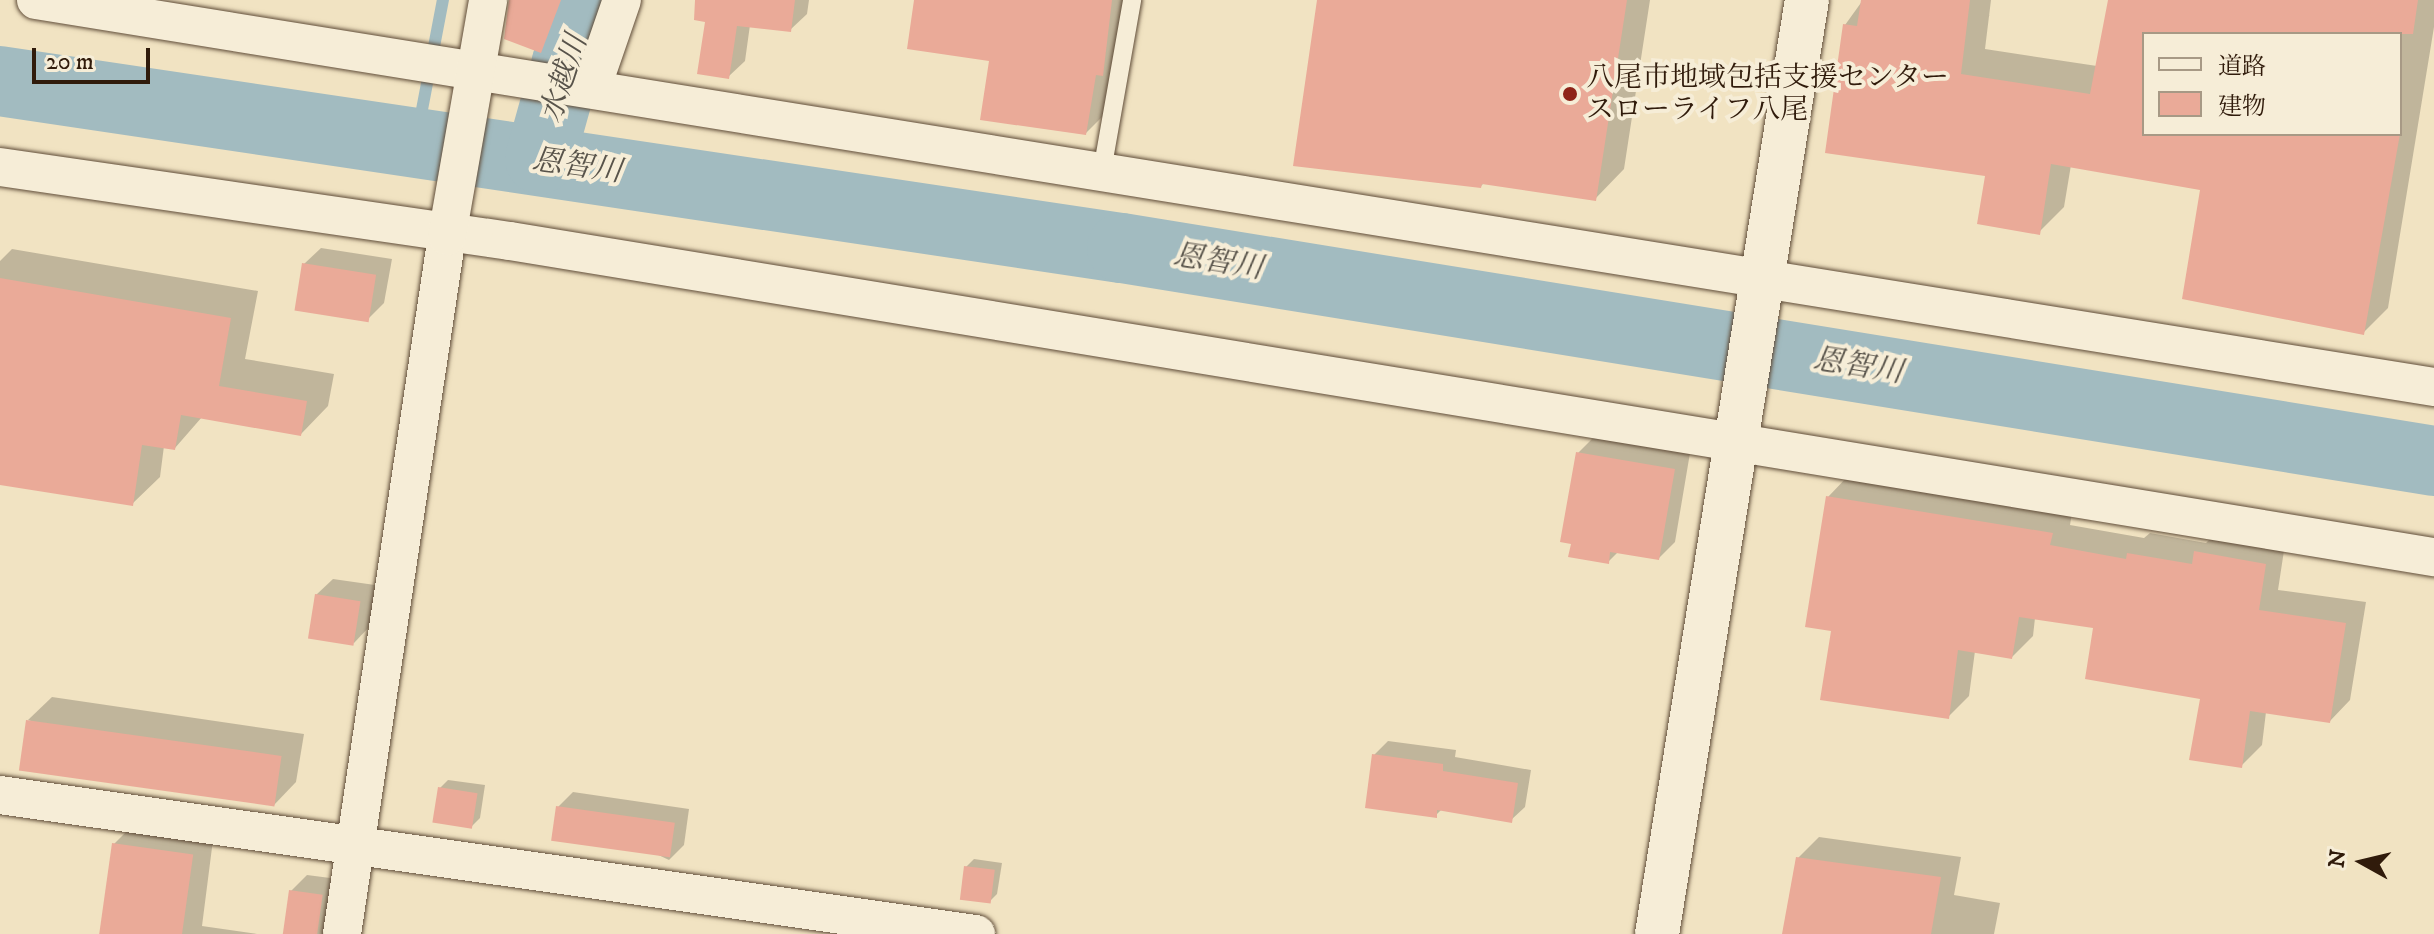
<!DOCTYPE html>
<html>
<head>
<meta charset="utf-8">
<style>
  body { margin:0 }
  #map { position:relative; width:2434px; height:934px; overflow:hidden; background:#f1e3c2; font-family:"IM FELL DW Pica","Noto Serif JP",serif }
  div>[style] { position:absolute }
  .shadow>* { inset:0; background:#0003 }
  .stream>* { height:12px; margin:-6px; padding:0 6px; transform-origin:6px; border-radius:6px; background:#a2bbc0 }
  .river>* { height:70px; margin:-35px; padding:0 35px; transform-origin:35px; border-radius:35px; background:#a2bbc0 }
  .building>* { inset:0; background:#eaaa98; transform-origin:0 0 }
  .roads { filter:drop-shadow(0 0 2px #604d39) drop-shadow(0 0 2px #604d39) }
  .service>* { height:18px; margin:-9px; padding:0 9px; transform-origin:9px; border-radius:9px; background:#f6edd7 }
  .minor>* { height:38px; margin:-19px; padding:0 19px; transform-origin:19px; border-radius:19px; background:#f6edd7 }
  .tertiary>* { height:44px; margin:-22px; padding:0 22px; transform-origin:22px; border-radius:22px; background:#f6edd7 }
  .dots>* { width:22px; height:22px; translate:-50% -50%; box-sizing:border-box; border:4px solid #f6edd7; border-radius:50% }
  span { translate:-50% -50%; white-space:nowrap; text-align:center; line-height:1.15; -webkit-text-stroke:8px #f6edd7; paint-order:stroke }
  .poi-label { font-size:28px; color:#301b0b }
  .left { translate:0 -50%; text-align:left }
  .water-label { font-size:30px; color:#58534a; font-style:italic }
  .legend { position:absolute; left:2142px; top:32px; width:260px; height:104px; box-sizing:border-box; background:#f6edd7; border:2px solid #a79985; margin:0; padding:10px 14px; list-style:none; font-size:24px; color:#301b0b }
  .legend li { display:flex; align-items:center; gap:16px; height:40px }
  .legend b { width:40px; border:2px solid #a79985 }
  .north { position:absolute; left:2322px; top:822px; width:80px; height:80px; -webkit-text-stroke:6px #f6edd7; paint-order:stroke; rotate:278deg; font-size:22px; font-weight:700; line-height:32px; text-align:center; color:#301b0b }
  .north::after { content:''; display:block; margin:auto; width:28px; height:36px; background:#301b0b; clip-path:polygon(50% 0,100% 100%,50% 72%,0 100%) }
  .scale { position:absolute; left:32px; top:48px; width:118px; height:36px; box-sizing:border-box; border:4px solid #301b0b; border-top:0; padding-left:10px; font-size:24px; line-height:28px; white-space:nowrap; color:#301b0b; -webkit-text-stroke:6px #f6edd7; paint-order:stroke }
</style>
</head>
<body>
<div id="map">
  <div class="shadow">
    <div style="clip-path:polygon(511px 0,570px 0,557px 35px,540px 51px)"></div>
    <div style="clip-path:polygon(710px 0,809px 0,807px 14px,790px 30px,750px 25px,745px 61px,728px 77px)"></div>
    <div style="clip-path:polygon(916px 0,1131px 0,1105px 114px,1086px 133px)"></div>
    <div style="clip-path:polygon(1319px 0,1650px 0,1624px 169px,1595px 199px,1485px 182px,1481px 186px)"></div>
    <div style="clip-path:polygon(evenodd,1863px 0,1991px 0,1985px 49px,2097px 66px,2109px 0,2434px 0,2434px 27px,2388px 308px,2363px 333px,2202px 188px,2071px 165px,2064px 207px,2039px 232px,1845px 25px,1863px 0,2144px 34px,2400px 34px,2400px 134px,2144px 134px,2144px 34px)"></div>
    <div style="clip-path:polygon(321px 248px,392px 259px,384px 303px,368px 319px,304px 264px)"></div>
    <div style="clip-path:polygon(12px 249px,258px 291px,245px 359px,334px 374px,328px 406px,301px 434px,202px 417px,175px 448px,164px 446px,160px 477px,132px 504px,0 483px,0 261px)"></div>
    <div style="clip-path:polygon(1594px 437px,1690px 453px,1675px 542px,1659px 558px,1619px 551px,1608px 562px,1578px 453px)"></div>
    <div style="clip-path:polygon(1848px 476px,2072px 513px,2070px 525px,2144px 538px,2150px 533px,2206px 543px,2217px 532px,2285px 544px,2278px 590px,2366px 602px,2350px 700px,2330px 721px,2266px 712px,2262px 745px,2241px 766px,2203px 697px,2096px 626px,2035px 618px,2033px 636px,2012px 657px,1975px 651px,1969px 696px,1948px 717px,1833px 629px,1828px 497px)"></div>
    <div style="clip-path:polygon(333px 579px,375px 585px,370px 626px,354px 643px,316px 595px)"></div>
    <div style="clip-path:polygon(52px 697px,304px 734px,296px 782px,273px 806px,28px 720px)"></div>
    <div style="clip-path:polygon(1388px 741px,1456px 750px,1455px 757px,1531px 770px,1525px 807px,1511px 820px,1442px 809px,1436px 815px,1374px 755px)"></div>
    <div style="clip-path:polygon(448px 780px,485px 785px,480px 818px,472px 826px,440px 788px)"></div>
    <div style="clip-path:polygon(573px 792px,689px 809px,684px 845px,669px 860px,558px 807px)"></div>
    <div style="clip-path:polygon(136px 822px,214px 832px,202px 926px,257px 934px,102px 934px,114px 844px)"></div>
    <div style="clip-path:polygon(1819px 837px,1961px 857px,1954px 895px,2000px 903px,1994px 934px,1784px 934px,1798px 858px)"></div>
    <div style="clip-path:polygon(974px 859px,1002px 863px,997px 894px,989px 902px,966px 867px)"></div>
    <div style="clip-path:polygon(307px 875px,338px 879px,330px 934px,284px 934px,291px 891px)"></div>
  </div>
  <div class="stream">
    <div style="left:416px;top:141px;width:144px;rotate:-79.2deg"></div>
  </div>
  <div class="river">
    <div style="left:0;top:81px;width:1134px;rotate:8.47deg"></div>
    <div style="left:1122px;top:248px;width:1329px;rotate:9.22deg"></div>
    <div style="left:540px;top:159px;width:101px;rotate:-74.4deg"></div>
    <div style="left:567px;top:62px;width:67px;rotate:-68deg"></div>
  </div>
  <div class="building">
    <div style="clip-path:polygon(509px 0,561px 0,541px 53px,504px 39px)"></div>
    <div style="clip-path:polygon(695px 0,795px 0,791px 32px,737px 26px,729px 79px,697px 74px,705px 22px,694px 20px)"></div>
    <div style="clip-path:polygon(914px 0,1112px 0,1103px 76px,1096px 75px,1086px 135px,980px 120px,989px 61px,907px 49px)"></div>
    <div style="clip-path:polygon(1317px 0,1627px 0,1596px 201px,1482px 184px,1481px 188px,1293px 166px)"></div>
    <div style="clip-path:polygon(1861px 0,1970px 0,1961px 74px,2090px 94px,2108px 0,2418px 0,2413px 34px,2144px 34px,2144px 134px,2400px 134px,2364px 335px,2182px 299px,2200px 190px,2051px 164px,2040px 235px,1977px 224px,1985px 176px,1825px 153px,1843px 24px,1857px 26px)"></div>
    <div style="left:302px;top:263px;width:75px;height:48px;rotate:9deg"></div>
    <div style="clip-path:polygon(0 278px,231px 318px,219px 386px,307px 401px,301px 436px,181px 415px,175px 450px,142px 445px,133px 506px,0 485px)"></div>
    <div style="clip-path:polygon(1576px 452px,1675px 469px,1659px 560px,1610px 552px,1609px 564px,1568px 557px,1571px 544px,1560px 542px)"></div>
    <div style="clip-path:polygon(1826px 496px,2053px 533px,2050px 545px,2126px 559px,2127px 553px,2192px 564px,2194px 551px,2266px 564px,2259px 610px,2346px 623px,2330px 723px,2250px 711px,2242px 768px,2189px 760px,2200px 699px,2085px 679px,2093px 628px,2019px 617px,2012px 659px,1958px 650px,1949px 719px,1820px 700px,1831px 631px,1805px 627px)"></div>
    <div style="left:315px;top:594px;width:46px;height:45px;rotate:9deg"></div>
    <div style="left:26px;top:720px;width:258px;height:51px;rotate:8deg"></div>
    <div style="clip-path:polygon(1372px 754px,1443px 764px,1443px 771px,1518px 783px,1512px 823px,1437px 810px,1437px 818px,1365px 808px)"></div>
    <div style="left:438px;top:787px;width:40px;height:36px;rotate:9deg"></div>
    <div style="left:556px;top:806px;width:120px;height:35px;rotate:8deg"></div>
    <div style="left:112px;top:843px;width:82px;height:92px;rotate:8deg"></div>
    <div style="clip-path:polygon(1796px 857px,1941px 877px,1931px 934px,1782px 934px)"></div>
    <div style="left:964px;top:866px;width:31px;height:34px;rotate:7deg"></div>
    <div style="left:289px;top:890px;width:34px;height:45px;rotate:8deg"></div>
  </div>
  <div class="roads">
    <div class="service">
      <div style="left:1102px;top:171px;width:174px;rotate:-80deg"></div>
    </div>
    <div class="minor">
      <div style="left:36px;top:0;width:2429px;rotate:9.17deg"></div>
      <div style="left:592px;top:87px;width:92px;rotate:-71deg"></div>
      <div style="left:0;top:167px;width:515px;rotate:8.26deg"></div>
      <div style="left:510px;top:241px;width:1950px;rotate:9.33deg"></div>
      <div style="left:0;top:795px;width:986px;rotate:8.11deg"></div>
      <div style="left:342px;top:934px;width:706px;rotate:-81.45deg"></div>
      <div style="left:447px;top:236px;width:240px;rotate:-80.1deg"></div>
    </div>
    <div class="tertiary">
      <div style="left:1657px;top:934px;width:946px;rotate:-80.88deg"></div>
    </div>
  </div>
  <div class="dots">
    <div style="left:1570px;top:94px;background:#8f2418"></div>
  </div>
  <div class="poi-label">
    <span class="left" style="left:1586px;top:94px">八尾市地域包括支援センター<br>スローライフ八尾</span>
  </div>
  <div class="water-label">
    <span style="left:565px;top:79px;rotate:-72deg">水越川</span>
    <span style="left:577px;top:167px;rotate:8deg">恩智川</span>
    <span style="left:1218px;top:263px;rotate:9deg">恩智川</span>
    <span style="left:1858px;top:367px;rotate:9deg">恩智川</span>
  </div>
  <ul class="legend">
  <li><b style="height:10px;background:#f6edd7"></b>道路</li>
  <li><b style="height:22px;background:#eaaa98"></b>建物</li>
  </ul>
  <div class="north">N</div>
  <div class="scale">20 m</div>
</div>
</body>
</html>
